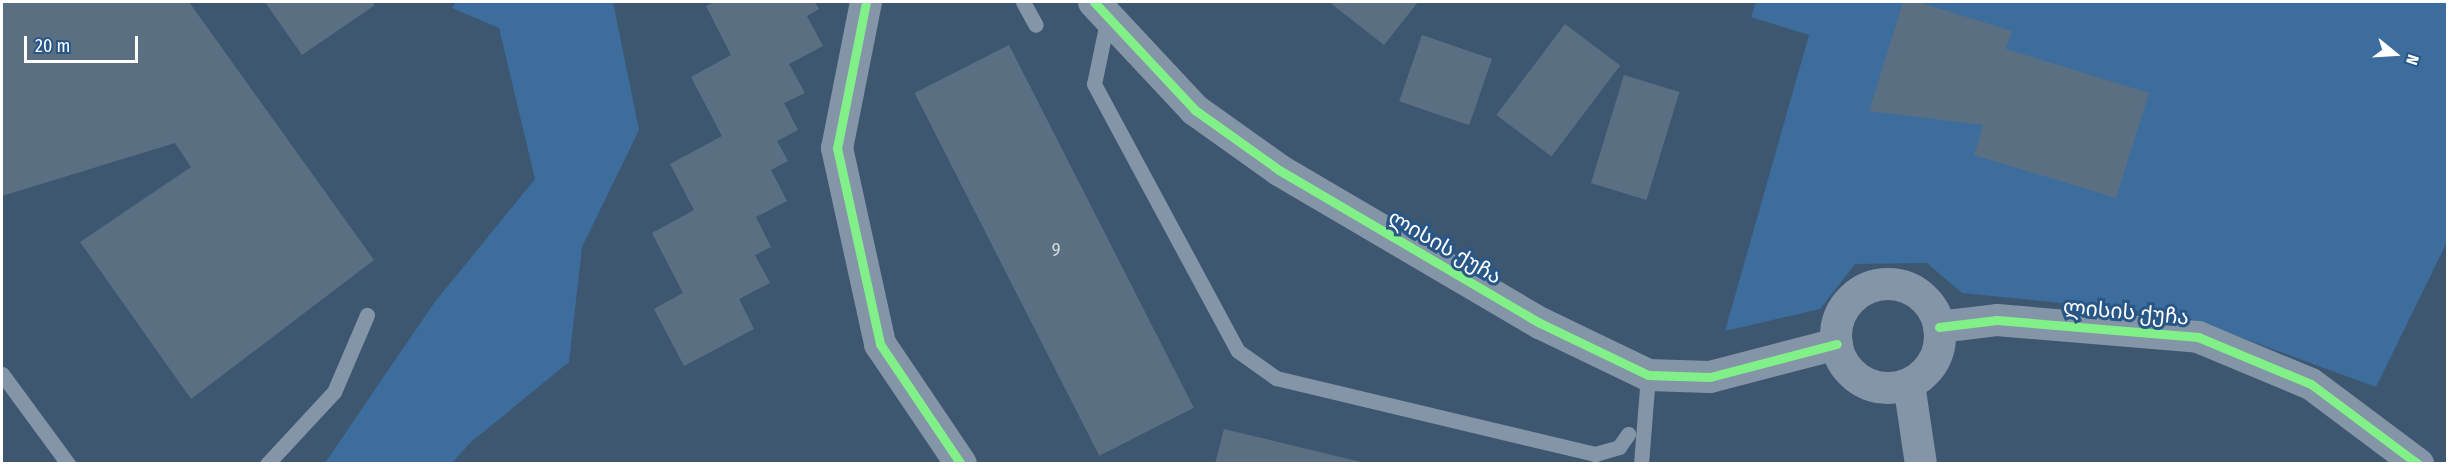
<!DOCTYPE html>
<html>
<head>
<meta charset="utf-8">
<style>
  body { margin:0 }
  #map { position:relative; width:2449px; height:465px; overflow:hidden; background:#3e5771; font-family:"Fira Sans Condensed","Noto Sans Georgian",sans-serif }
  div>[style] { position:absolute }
  .green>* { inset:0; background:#3c6d9c }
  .building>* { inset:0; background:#5b6f83; transform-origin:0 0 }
  .service>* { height:15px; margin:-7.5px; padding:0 7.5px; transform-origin:7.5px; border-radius:7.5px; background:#8495a7 }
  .minor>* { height:32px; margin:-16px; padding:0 16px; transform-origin:16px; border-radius:16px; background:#8495a7 }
  .minor>.ring { margin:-16px; padding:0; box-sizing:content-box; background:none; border:32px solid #8495a7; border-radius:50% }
  .cycleway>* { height:9px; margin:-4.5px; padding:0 4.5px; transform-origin:4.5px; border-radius:4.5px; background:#82f089 }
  span { translate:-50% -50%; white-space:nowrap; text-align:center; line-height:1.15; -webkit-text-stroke:6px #285787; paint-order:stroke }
  .number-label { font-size:18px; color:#d6dbe0 }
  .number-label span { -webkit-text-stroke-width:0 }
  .street-label { font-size:21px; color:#fff }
  .frame { position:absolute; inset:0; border:3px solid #fff; pointer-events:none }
  .north { position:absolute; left:2365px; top:24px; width:60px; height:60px; -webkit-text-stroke:4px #285787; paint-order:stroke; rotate:108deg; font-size:16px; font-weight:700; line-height:24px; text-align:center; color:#fff }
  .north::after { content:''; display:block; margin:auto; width:21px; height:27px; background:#fff; clip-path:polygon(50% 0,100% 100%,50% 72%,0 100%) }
  .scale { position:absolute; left:24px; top:36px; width:114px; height:27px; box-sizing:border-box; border:3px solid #fff; border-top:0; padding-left:8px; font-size:18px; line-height:21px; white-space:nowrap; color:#fff; -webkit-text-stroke:4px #285787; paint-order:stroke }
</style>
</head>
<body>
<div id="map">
  <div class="green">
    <div style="clip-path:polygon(456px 2px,613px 2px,639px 130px,582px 247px,569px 362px,471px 442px,452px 463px,325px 463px,434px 303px,535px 179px,499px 28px,452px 8px)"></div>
    <div style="clip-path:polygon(1756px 2px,2447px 2px,2447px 242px,2376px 387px,2180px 315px,1962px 293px,1927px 263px,1855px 264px,1820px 309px,1725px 331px,1809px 35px,1751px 17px)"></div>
  </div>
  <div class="building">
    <div style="clip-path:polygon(2px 2px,189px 2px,374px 260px,191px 399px,80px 242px,191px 167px,175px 143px,2px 196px)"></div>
    <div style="clip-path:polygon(265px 2px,372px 2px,375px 5px,302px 55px)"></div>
    <div style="clip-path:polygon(714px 2px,815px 2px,819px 9px,807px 16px,823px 46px,789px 64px,805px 93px,784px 103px,798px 130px,777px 141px,788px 161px,771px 170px,787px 201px,756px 217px,771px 247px,755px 255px,770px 283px,739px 299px,754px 329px,684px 366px,654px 309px,683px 293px,652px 233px,694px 210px,670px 164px,722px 136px,691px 77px,731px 55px,706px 6px)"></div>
    <div style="clip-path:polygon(1329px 2px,1418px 2px,1384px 45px)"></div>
    <div style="clip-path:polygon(1903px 2px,1918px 2px,2012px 31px,2006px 49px,2149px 93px,2116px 198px,1974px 155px,1983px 125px,1869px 111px)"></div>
    <div style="left:1565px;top:24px;width:69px;height:114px;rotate:37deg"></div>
    <div style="left:1422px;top:35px;width:74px;height:70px;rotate:19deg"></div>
    <div style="left:1009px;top:45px;width:407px;height:106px;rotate:63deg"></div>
    <div style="left:1624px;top:75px;width:58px;height:113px;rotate:17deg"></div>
    <div style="clip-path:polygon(1224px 429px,1365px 463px,1365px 464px,1215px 464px)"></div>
  </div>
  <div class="service">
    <div style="left:1023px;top:2px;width:26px;rotate:61deg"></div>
    <div style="left:1108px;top:17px;width:68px;rotate:101.8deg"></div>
    <div style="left:1094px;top:84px;width:303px;rotate:61.7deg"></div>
    <div style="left:1238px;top:351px;width:47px;rotate:35.4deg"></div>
    <div style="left:1276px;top:378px;width:328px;rotate:13.4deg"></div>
    <div style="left:1595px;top:454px;width:25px;rotate:-16deg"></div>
    <div style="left:1619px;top:447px;width:16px;rotate:-55deg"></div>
    <div style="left:2px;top:374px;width:112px;rotate:53.7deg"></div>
    <div style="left:267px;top:464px;width:98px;rotate:-47.1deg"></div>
    <div style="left:334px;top:392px;width:84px;rotate:-66.8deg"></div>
    <div style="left:1641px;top:464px;width:89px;rotate:-85.5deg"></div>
  </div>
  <div class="minor">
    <div style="left:866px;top:2px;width:149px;rotate:101.2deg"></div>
    <div style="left:837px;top:148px;width:201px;rotate:77.6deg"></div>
    <div style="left:880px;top:344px;width:145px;rotate:56deg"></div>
    <div style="left:1094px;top:2px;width:148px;rotate:46.9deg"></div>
    <div style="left:1195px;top:110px;width:103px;rotate:35.5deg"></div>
    <div style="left:1279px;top:170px;width:303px;rotate:30.4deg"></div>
    <div style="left:1540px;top:323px;width:120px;rotate:25.7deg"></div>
    <div style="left:1648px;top:375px;width:62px;rotate:1.8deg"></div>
    <div style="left:1710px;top:377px;width:131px;rotate:-14.6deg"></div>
    <div class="ring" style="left:1836px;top:284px;width:72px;height:72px"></div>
    <div style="left:1939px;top:327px;width:58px;rotate:-6.9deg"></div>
    <div style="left:1997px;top:320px;width:202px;rotate:4.8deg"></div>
    <div style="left:2198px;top:337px;width:122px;rotate:22.6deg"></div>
    <div style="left:2311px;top:384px;width:134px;rotate:36.8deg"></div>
    <div style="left:1909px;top:384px;width:81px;rotate:81.5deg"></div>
  </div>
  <div class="cycleway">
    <div style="left:866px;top:2px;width:149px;rotate:101.2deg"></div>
    <div style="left:837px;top:148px;width:201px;rotate:77.6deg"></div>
    <div style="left:880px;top:344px;width:145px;rotate:56deg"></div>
    <div style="left:1094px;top:2px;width:148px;rotate:46.9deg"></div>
    <div style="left:1195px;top:110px;width:103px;rotate:35.5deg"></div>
    <div style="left:1279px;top:170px;width:303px;rotate:30.4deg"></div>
    <div style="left:1540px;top:323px;width:120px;rotate:25.7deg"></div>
    <div style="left:1648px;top:375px;width:62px;rotate:1.8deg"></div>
    <div style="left:1710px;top:377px;width:131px;rotate:-14.6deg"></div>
    <div style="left:1939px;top:327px;width:58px;rotate:-6.9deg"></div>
    <div style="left:1997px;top:320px;width:202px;rotate:4.8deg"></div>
    <div style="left:2198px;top:337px;width:122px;rotate:22.6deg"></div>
    <div style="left:2311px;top:384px;width:134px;rotate:36.8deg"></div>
  </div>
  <div class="number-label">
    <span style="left:1056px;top:250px">9</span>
  </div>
  <div class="street-label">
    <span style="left:1445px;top:247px;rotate:30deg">ლისის ქუჩა</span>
    <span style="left:2126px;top:312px;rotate:5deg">ლისის ქუჩა</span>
  </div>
  <div class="frame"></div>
  <div class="north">N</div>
  <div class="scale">20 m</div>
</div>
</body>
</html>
